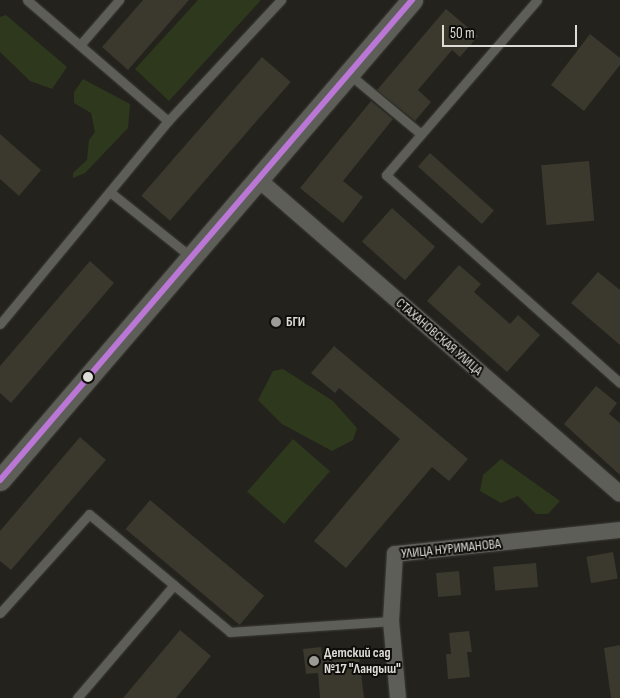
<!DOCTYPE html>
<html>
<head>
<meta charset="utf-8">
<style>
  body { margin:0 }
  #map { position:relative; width:620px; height:698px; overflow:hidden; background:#23221d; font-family:"Sofia Sans Condensed",sans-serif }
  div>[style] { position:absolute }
  .green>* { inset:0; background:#2e381d; transform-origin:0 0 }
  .building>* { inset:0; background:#3b382e; transform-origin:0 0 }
  .roads { filter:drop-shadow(0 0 1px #3e3d38) drop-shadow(0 0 1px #3e3d38) }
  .service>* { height:9px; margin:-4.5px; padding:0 4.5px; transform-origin:4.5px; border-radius:4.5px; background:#5e5e59 }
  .minor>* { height:16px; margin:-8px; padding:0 8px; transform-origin:8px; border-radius:8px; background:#5e5e59 }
  .tertiary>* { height:21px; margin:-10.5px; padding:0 10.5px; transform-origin:10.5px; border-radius:10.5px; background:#5e5e59 }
  .bus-1>* { height:6px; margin:-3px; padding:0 3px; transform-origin:3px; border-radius:3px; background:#ba77d6 }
  .dots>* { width:14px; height:14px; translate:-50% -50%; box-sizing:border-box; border:2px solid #0e0d09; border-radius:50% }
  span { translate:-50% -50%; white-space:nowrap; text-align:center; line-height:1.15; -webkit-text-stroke:4px #0e0d09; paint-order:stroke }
  .poi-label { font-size:14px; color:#dedcd6; font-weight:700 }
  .left { translate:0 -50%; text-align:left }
  .street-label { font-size:14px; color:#dedcd6 }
  .scale { position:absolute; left:442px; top:25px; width:135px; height:22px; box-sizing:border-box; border:2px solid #dedcd6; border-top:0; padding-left:6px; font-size:15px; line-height:18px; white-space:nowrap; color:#dedcd6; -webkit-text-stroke:4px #0e0d09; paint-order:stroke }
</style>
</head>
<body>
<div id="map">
  <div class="green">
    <div style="clip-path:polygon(198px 0,261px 0,169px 101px,135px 69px)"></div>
    <div style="clip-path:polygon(6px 15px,67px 67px,52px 89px,30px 81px,0 52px,0 17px)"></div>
    <div style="clip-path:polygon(83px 79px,130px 104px,128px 128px,85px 173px,73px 178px,73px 173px,87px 160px,89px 140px,95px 132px,91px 113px,74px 103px,74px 92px)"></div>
    <div style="clip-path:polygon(283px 369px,333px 401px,357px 428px,353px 440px,332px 451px,282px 424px,258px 400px,273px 371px)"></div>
    <div style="left:293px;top:439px;width:49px;height:70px;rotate:41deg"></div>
    <div style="clip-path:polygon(501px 459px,560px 501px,548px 514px,536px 514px,518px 496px,501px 503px,480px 491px,483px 475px)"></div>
  </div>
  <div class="building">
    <div style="clip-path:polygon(143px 0,189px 0,128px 70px,102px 47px)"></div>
    <div style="clip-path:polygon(446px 9px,478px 36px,460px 57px,452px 50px,418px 90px,431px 102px,415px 121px,377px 90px)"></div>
    <div style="clip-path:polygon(590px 34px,620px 58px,620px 65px,584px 111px,551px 85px)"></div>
    <div style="left:262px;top:57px;width:38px;height:184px;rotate:41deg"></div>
    <div style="clip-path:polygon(371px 101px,393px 119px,343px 181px,363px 197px,343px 223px,300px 188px)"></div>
    <div style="clip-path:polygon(0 134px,41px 170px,19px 196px,0 179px)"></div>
    <div style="left:430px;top:153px;width:86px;height:18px;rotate:42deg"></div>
    <div style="left:589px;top:161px;width:60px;height:48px;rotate:85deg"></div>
    <div style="left:392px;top:208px;width:58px;height:45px;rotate:42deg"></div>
    <div style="clip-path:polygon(90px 261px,114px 283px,11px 403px,0 393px,0 366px)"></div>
    <div style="clip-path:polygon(459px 265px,481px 284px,474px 292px,510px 324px,518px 315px,540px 335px,507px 372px,427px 301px)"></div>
    <div style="clip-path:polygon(598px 272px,620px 290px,620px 345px,571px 303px)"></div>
    <div style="clip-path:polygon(334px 346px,468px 459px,449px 481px,432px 467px,346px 568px,314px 541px,400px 439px,339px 388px,335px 393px,311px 373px)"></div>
    <div style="clip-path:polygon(596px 386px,617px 403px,609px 414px,620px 423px,620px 475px,564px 424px)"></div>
    <div style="clip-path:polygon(80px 437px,106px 460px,11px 570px,0 561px,0 531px)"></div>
    <div style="left:150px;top:500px;width:149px;height:38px;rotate:40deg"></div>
    <div style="left:613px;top:552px;width:27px;height:27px;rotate:80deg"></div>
    <div style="left:536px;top:563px;width:24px;height:43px;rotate:85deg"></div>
    <div style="left:459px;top:571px;width:24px;height:23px;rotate:85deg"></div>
    <div style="clip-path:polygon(180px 630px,211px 656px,176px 698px,123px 698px)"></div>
    <div style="clip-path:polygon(469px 631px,472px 652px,467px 652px,470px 677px,448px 679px,446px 654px,451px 654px,449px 633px)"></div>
    <div style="clip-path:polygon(620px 645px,620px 698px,611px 698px,604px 648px)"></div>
    <div style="clip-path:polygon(321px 647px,323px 661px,359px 657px,364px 698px,320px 698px,318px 673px,306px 674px,303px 649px)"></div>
  </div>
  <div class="roads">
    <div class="service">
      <div style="left:27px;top:0;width:186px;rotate:40.6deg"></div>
      <div style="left:537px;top:0;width:231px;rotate:130.8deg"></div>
      <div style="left:386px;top:175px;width:313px;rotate:41.6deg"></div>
      <div style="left:80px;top:45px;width:60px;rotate:-49.1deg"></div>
      <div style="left:349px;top:74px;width:94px;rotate:39.8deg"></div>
      <div style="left:110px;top:192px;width:104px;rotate:38.7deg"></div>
      <div style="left:0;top:324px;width:264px;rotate:-50.4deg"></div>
      <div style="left:168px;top:121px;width:166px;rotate:-47deg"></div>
      <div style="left:0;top:613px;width:133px;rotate:-48deg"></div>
      <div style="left:89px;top:514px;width:184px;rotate:39.9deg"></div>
      <div style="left:230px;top:632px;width:161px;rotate:-3.9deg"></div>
      <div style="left:77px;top:698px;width:149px;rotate:-49.4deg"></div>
    </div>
    <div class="minor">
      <div style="left:259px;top:180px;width:478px;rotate:41deg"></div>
      <div style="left:398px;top:698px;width:77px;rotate:-95.2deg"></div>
      <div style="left:391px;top:621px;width:67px;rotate:-86.6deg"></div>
      <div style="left:395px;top:554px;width:226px;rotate:-6.1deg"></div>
    </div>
    <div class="tertiary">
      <div style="left:0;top:480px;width:633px;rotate:-49.36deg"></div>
    </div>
  </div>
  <div class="bus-1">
    <div style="left:0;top:480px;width:633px;rotate:-49.36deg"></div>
  </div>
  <div class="dots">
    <div style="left:276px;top:322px;background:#9d9b95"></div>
    <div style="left:88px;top:377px;background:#dedcd6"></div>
    <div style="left:314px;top:661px;background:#9d9b95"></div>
  </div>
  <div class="poi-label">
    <span class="left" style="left:286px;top:322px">БГИ</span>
    <span class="left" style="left:324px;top:661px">Детский сад<br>№17 "Ландыш"</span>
  </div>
  <div class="street-label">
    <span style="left:439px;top:337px;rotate:41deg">СТАХАНОВСКАЯ УЛИЦА</span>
    <span style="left:451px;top:549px;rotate:-6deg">УЛИЦА НУРИМАНОВА</span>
  </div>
  <div class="scale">50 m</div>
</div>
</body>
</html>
